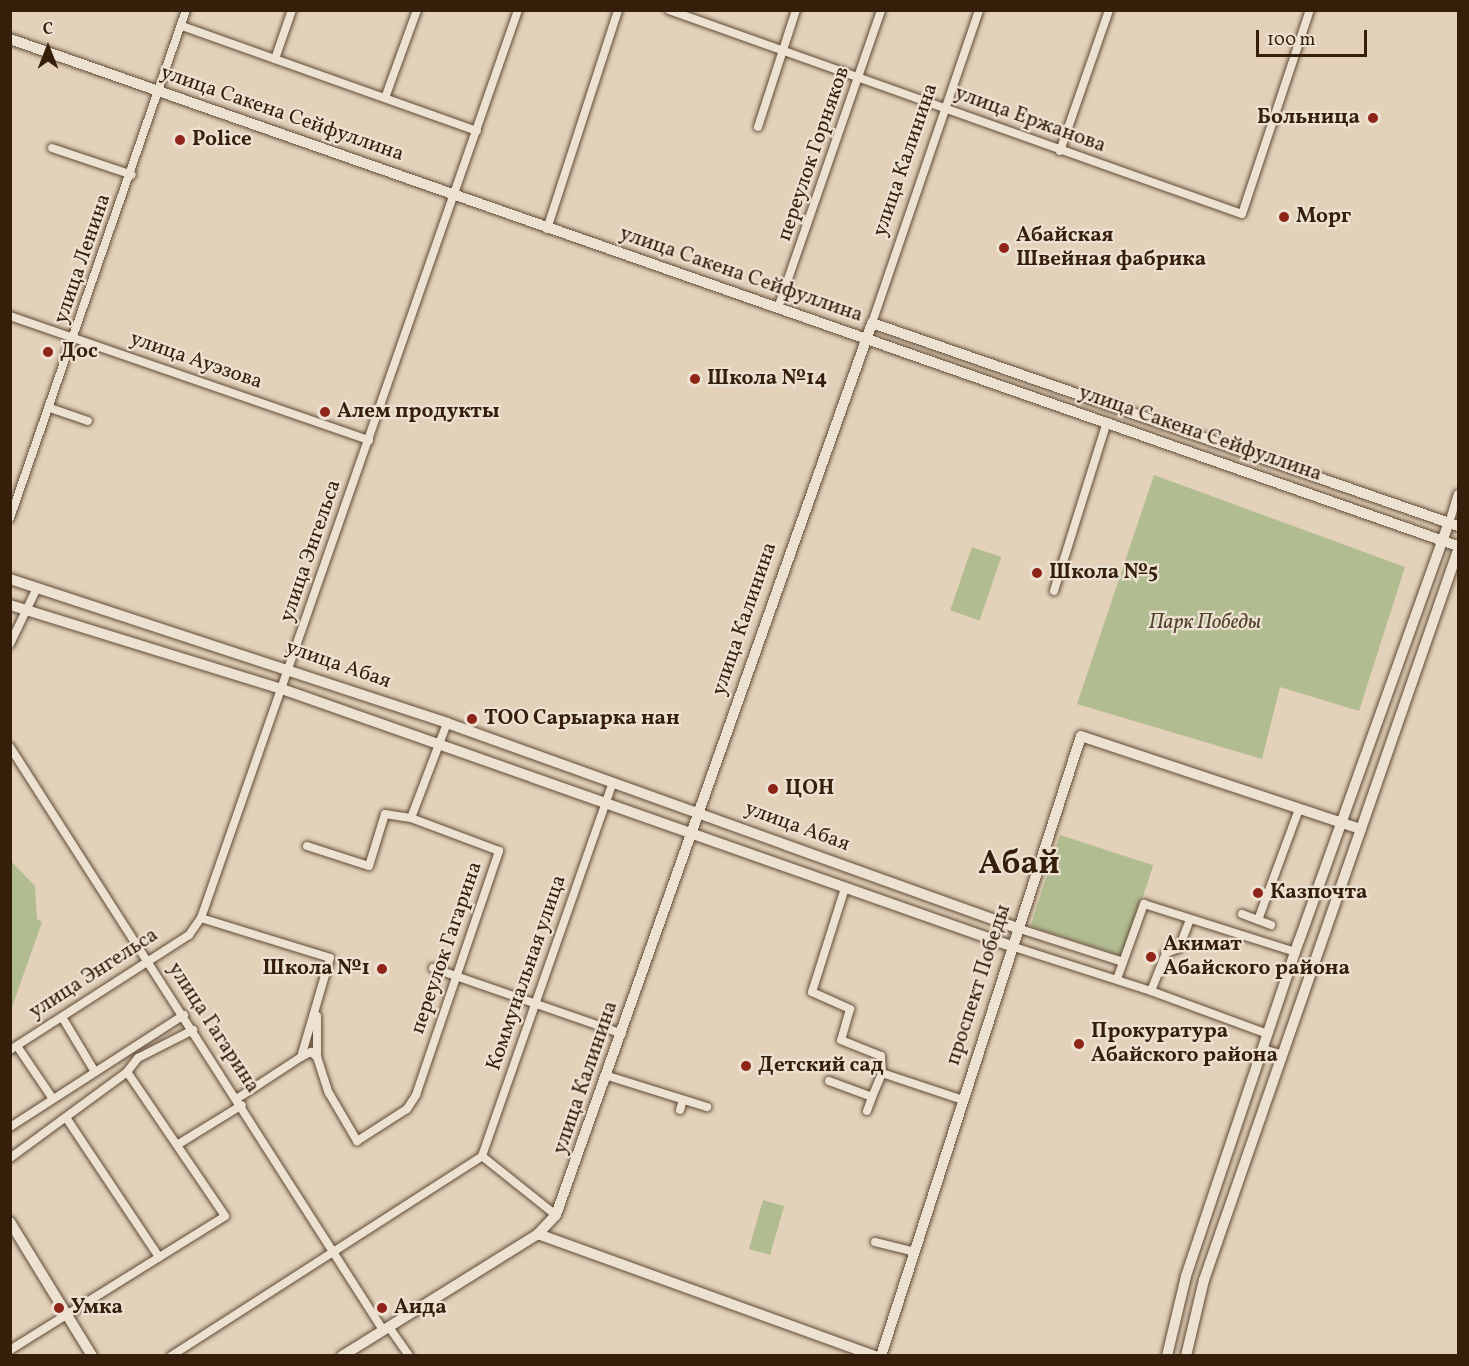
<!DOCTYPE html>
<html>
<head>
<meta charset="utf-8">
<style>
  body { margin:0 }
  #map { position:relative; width:1469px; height:1366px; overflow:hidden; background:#e3d1ba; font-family:Vollkorn,serif }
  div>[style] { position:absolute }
  .green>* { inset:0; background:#b2bc91; transform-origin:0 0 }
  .roads { filter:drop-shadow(0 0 2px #604b36) drop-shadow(0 0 2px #604b36) }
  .street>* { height:8px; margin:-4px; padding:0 4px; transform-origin:4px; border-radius:4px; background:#ede1d2 }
  .secondary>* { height:10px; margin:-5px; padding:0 5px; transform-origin:5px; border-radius:5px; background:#ede1d2 }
  .dots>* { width:16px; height:16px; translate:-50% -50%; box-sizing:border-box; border:3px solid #ede1d2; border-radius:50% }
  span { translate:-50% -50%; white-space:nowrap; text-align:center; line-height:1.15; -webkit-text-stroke:4.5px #ede1d2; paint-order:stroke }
  .street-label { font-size:21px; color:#351e0a }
  .poi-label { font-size:21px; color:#351e0a; font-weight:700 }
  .right { translate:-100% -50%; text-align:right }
  .left { translate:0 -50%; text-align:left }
  .park-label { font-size:21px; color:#54462c; font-style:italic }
  .town-label { font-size:33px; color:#351e0a; font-weight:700 }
  .frame { position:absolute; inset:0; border:12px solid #351e0a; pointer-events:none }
  .north { position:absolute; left:18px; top:18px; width:60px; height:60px; -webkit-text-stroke:4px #ede1d2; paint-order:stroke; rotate:0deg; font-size:16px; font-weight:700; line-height:24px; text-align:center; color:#351e0a }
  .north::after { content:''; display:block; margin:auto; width:21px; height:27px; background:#351e0a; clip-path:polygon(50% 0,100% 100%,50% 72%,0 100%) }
  .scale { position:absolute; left:1256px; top:30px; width:111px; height:27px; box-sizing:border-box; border:3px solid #351e0a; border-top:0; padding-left:8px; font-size:18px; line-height:21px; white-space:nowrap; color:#351e0a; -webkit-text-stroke:4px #ede1d2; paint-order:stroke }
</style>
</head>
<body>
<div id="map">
  <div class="green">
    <div style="clip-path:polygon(1154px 475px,1405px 567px,1359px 711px,1280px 687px,1262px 759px,1077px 704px)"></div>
    <div style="left:972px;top:547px;width:31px;height:67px;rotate:19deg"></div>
    <div style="left:1060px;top:835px;width:98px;height:96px;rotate:18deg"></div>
    <div style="clip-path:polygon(11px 861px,35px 886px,37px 919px,42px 922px,11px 1010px)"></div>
    <div style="left:763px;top:1200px;width:22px;height:51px;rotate:16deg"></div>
  </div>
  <div class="roads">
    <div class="street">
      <div style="left:669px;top:10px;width:608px;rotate:19.6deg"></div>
      <div style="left:1242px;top:214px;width:215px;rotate:-71.6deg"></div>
      <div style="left:182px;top:26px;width:313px;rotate:19.6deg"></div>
      <div style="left:275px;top:59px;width:52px;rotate:-70.9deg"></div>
      <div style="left:385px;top:98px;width:94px;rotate:-70deg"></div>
      <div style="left:758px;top:127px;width:123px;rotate:-72deg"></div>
      <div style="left:52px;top:148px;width:84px;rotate:18.6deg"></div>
      <div style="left:1060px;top:151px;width:149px;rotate:-70.8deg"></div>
      <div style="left:547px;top:229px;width:230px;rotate:-72deg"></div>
      <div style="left:778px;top:308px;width:315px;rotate:-70.9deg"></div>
      <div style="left:10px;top:316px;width:380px;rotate:19.1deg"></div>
      <div style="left:872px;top:323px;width:331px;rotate:-71.1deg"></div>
      <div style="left:50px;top:408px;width:40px;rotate:18.9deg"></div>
      <div style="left:10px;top:518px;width:538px;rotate:-70.89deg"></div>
      <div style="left:1449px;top:523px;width:30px;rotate:-73deg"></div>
      <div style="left:1054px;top:591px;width:177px;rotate:-72.6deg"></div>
      <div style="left:10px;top:644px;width:62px;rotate:-64.3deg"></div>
      <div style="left:10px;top:747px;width:692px;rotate:57.39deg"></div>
      <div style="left:307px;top:846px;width:65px;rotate:17.9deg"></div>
      <div style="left:369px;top:866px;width:54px;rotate:-72.9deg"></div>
      <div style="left:385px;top:814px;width:26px;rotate:9deg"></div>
      <div style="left:845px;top:888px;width:109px;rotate:107.6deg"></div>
      <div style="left:812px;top:992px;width:42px;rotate:24.1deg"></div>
      <div style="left:850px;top:1009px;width:32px;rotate:106deg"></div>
      <div style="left:841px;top:1040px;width:43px;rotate:21.8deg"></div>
      <div style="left:881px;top:1056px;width:17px;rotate:87deg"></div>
      <div style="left:882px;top:1073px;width:85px;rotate:18.4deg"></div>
      <div style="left:1242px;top:914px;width:17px;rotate:21deg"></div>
      <div style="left:1258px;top:920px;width:118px;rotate:-69.7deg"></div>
      <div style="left:201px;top:918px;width:135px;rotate:17.2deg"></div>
      <div style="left:330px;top:958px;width:103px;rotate:106.3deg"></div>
      <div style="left:301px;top:1057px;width:75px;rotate:146.9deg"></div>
      <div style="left:1258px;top:920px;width:14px;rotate:21deg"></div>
      <div style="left:1017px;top:928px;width:111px;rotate:17.8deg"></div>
      <div style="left:1011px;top:946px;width:147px;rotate:17.8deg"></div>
      <div style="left:1151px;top:991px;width:41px;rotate:-68.5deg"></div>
      <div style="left:1166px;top:953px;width:14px;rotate:-21deg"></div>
      <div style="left:1179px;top:948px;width:31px;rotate:-69deg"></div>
      <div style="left:433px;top:968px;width:200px;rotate:19.2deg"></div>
      <div style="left:1117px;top:979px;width:80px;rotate:-70.2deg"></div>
      <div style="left:1144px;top:904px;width:158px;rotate:17.6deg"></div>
      <div style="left:1151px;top:991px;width:125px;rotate:20.2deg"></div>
      <div style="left:317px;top:1016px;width:41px;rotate:90deg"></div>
      <div style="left:62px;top:1017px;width:64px;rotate:59deg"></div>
      <div style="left:17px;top:1046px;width:64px;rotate:55.8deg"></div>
      <div style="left:1263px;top:1049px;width:19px;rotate:16deg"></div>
      <div style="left:10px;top:1050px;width:213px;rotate:-32.7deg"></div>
      <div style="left:189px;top:935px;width:21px;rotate:-55deg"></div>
      <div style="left:201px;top:918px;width:962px;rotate:-70.75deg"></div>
      <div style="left:301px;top:1057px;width:11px;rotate:-27deg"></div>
      <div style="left:311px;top:1052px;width:8px;rotate:40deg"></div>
      <div style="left:317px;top:1057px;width:38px;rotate:72deg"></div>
      <div style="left:329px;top:1093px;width:56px;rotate:59.7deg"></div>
      <div style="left:357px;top:1141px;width:59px;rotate:-32.6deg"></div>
      <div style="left:407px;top:1109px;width:17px;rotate:-57deg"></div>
      <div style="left:416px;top:1095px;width:258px;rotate:-71.2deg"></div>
      <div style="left:499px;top:851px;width:94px;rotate:-159.4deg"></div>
      <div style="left:411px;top:818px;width:102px;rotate:-69.2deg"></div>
      <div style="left:608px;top:1076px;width:104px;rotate:17.4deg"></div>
      <div style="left:829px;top:1081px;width:46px;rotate:20.4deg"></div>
      <div style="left:872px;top:1097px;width:26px;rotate:-67deg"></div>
      <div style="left:680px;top:1110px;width:10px;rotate:-73deg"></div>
      <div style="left:867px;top:1111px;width:15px;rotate:-70deg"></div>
      <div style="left:67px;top:1119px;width:166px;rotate:56.3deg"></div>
      <div style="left:10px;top:1127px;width:207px;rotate:-32.8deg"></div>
      <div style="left:177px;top:1145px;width:76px;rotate:-31.6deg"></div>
      <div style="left:482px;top:1156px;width:95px;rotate:38.6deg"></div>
      <div style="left:10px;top:1158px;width:145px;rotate:-36.3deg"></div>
      <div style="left:127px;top:1072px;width:18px;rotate:-52deg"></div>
      <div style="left:138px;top:1058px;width:62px;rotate:-27deg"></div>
      <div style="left:875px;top:1242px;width:41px;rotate:14deg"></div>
      <div style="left:389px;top:1327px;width:35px;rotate:55deg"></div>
      <div style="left:10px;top:1350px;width:253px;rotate:-31.9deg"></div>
      <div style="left:225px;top:1216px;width:174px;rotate:-124.2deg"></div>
      <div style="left:171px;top:1356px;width:370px;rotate:-32.7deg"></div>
      <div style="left:482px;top:1156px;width:396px;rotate:-70.7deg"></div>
    </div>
    <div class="secondary">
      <div style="left:10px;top:39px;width:1534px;rotate:19.3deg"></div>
      <div style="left:10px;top:579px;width:460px;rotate:18.2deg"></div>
      <div style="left:447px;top:723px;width:606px;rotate:19.78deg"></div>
      <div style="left:10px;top:605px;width:285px;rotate:17.2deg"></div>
      <div style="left:282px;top:689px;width:773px;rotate:19.42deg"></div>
      <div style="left:10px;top:1222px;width:157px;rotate:58.5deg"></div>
      <div style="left:538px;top:1234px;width:358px;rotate:19.9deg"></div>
      <div style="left:342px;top:1356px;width:231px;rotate:-31.9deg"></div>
      <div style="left:538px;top:1234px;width:26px;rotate:-47deg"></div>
      <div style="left:556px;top:1215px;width:946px;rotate:-70.49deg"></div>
      <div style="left:872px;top:323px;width:620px;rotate:19.11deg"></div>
      <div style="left:881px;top:1356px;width:651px;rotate:-72.12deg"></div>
      <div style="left:1081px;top:736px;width:295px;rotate:18.4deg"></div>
      <div style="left:1167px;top:1356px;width:82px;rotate:-76.6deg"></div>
      <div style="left:1186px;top:1276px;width:354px;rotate:-71.4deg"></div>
      <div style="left:1299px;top:941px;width:444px;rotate:-70.3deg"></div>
      <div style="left:1186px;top:1356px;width:78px;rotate:-76.7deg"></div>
      <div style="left:1204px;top:1280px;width:773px;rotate:-70.81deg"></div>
    </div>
  </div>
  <div class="dots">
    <div style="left:1373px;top:118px;background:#8f2418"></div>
    <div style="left:180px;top:140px;background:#8f2418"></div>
    <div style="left:1284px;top:217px;background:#8f2418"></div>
    <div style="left:1004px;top:248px;background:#8f2418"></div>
    <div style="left:48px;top:352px;background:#8f2418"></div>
    <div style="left:695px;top:379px;background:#8f2418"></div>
    <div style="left:325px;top:412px;background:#8f2418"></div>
    <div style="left:1037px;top:573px;background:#8f2418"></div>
    <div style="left:472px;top:719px;background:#8f2418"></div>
    <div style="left:773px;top:789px;background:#8f2418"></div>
    <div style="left:1258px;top:893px;background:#8f2418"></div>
    <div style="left:1151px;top:957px;background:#8f2418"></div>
    <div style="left:382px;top:969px;background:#8f2418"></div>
    <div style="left:1079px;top:1044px;background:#8f2418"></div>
    <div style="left:746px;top:1066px;background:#8f2418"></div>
    <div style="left:59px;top:1308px;background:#8f2418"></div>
    <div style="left:382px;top:1308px;background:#8f2418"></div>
  </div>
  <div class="street-label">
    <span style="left:282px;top:114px;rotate:19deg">улица Сакена Сейфуллина</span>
    <span style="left:1030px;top:120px;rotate:20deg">улица Ержанова</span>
    <span style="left:814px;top:154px;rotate:-71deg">переулок Горняков</span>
    <span style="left:906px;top:160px;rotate:-71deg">улица Калинина</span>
    <span style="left:83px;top:259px;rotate:-71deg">улица Ленина</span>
    <span style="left:741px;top:275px;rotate:19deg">улица Сакена Сейфуллина</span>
    <span style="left:196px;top:361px;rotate:19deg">улица Ауэзова</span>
    <span style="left:1200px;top:434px;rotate:19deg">улица Сакена Сейфуллина</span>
    <span style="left:311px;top:551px;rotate:-71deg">улица Энгельса</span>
    <span style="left:745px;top:619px;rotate:-71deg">улица Калинина</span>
    <span style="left:338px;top:665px;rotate:19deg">улица Абая</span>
    <span style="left:797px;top:827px;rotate:20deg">улица Абая</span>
    <span style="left:447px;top:948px;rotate:-71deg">переулок Гагарина</span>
    <span style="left:527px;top:973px;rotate:-71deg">Коммунальная улица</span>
    <span style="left:94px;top:974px;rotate:-33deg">улица Энгельса</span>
    <span style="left:979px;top:985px;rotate:-72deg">проспект Победы</span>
    <span style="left:213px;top:1028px;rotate:57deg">улица Гагарина</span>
    <span style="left:586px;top:1078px;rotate:-71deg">улица Калинина</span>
  </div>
  <div class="poi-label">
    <span class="right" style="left:1360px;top:118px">Больница</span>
    <span class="left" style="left:192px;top:140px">Police</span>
    <span class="left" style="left:1296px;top:217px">Морг</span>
    <span class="left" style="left:1016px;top:248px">Абайская<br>Швейная фабрика</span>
    <span class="left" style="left:60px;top:352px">Дос</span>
    <span class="left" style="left:707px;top:379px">Школа №14</span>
    <span class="left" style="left:337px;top:412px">Алем продукты</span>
    <span class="left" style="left:1049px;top:573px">Школа №5</span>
    <span class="left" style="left:484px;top:719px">ТОО Сарыарка нан</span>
    <span class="left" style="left:785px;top:789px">ЦОН</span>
    <span class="left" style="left:1270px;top:893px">Казпочта</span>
    <span class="left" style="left:1163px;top:957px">Акимат<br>Абайского района</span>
    <span class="right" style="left:370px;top:969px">Школа №1</span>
    <span class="left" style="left:1091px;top:1044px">Прокуратура<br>Абайского района</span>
    <span class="left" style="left:758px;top:1066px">Детский сад</span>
    <span class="left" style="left:71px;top:1308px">Умка</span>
    <span class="left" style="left:394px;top:1308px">Аида</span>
  </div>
  <div class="park-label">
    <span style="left:1205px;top:623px">Парк Победы</span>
  </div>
  <div class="town-label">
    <span style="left:1019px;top:866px">Абай</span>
  </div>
  <div class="frame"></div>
  <div class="north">С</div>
  <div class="scale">100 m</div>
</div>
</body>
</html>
